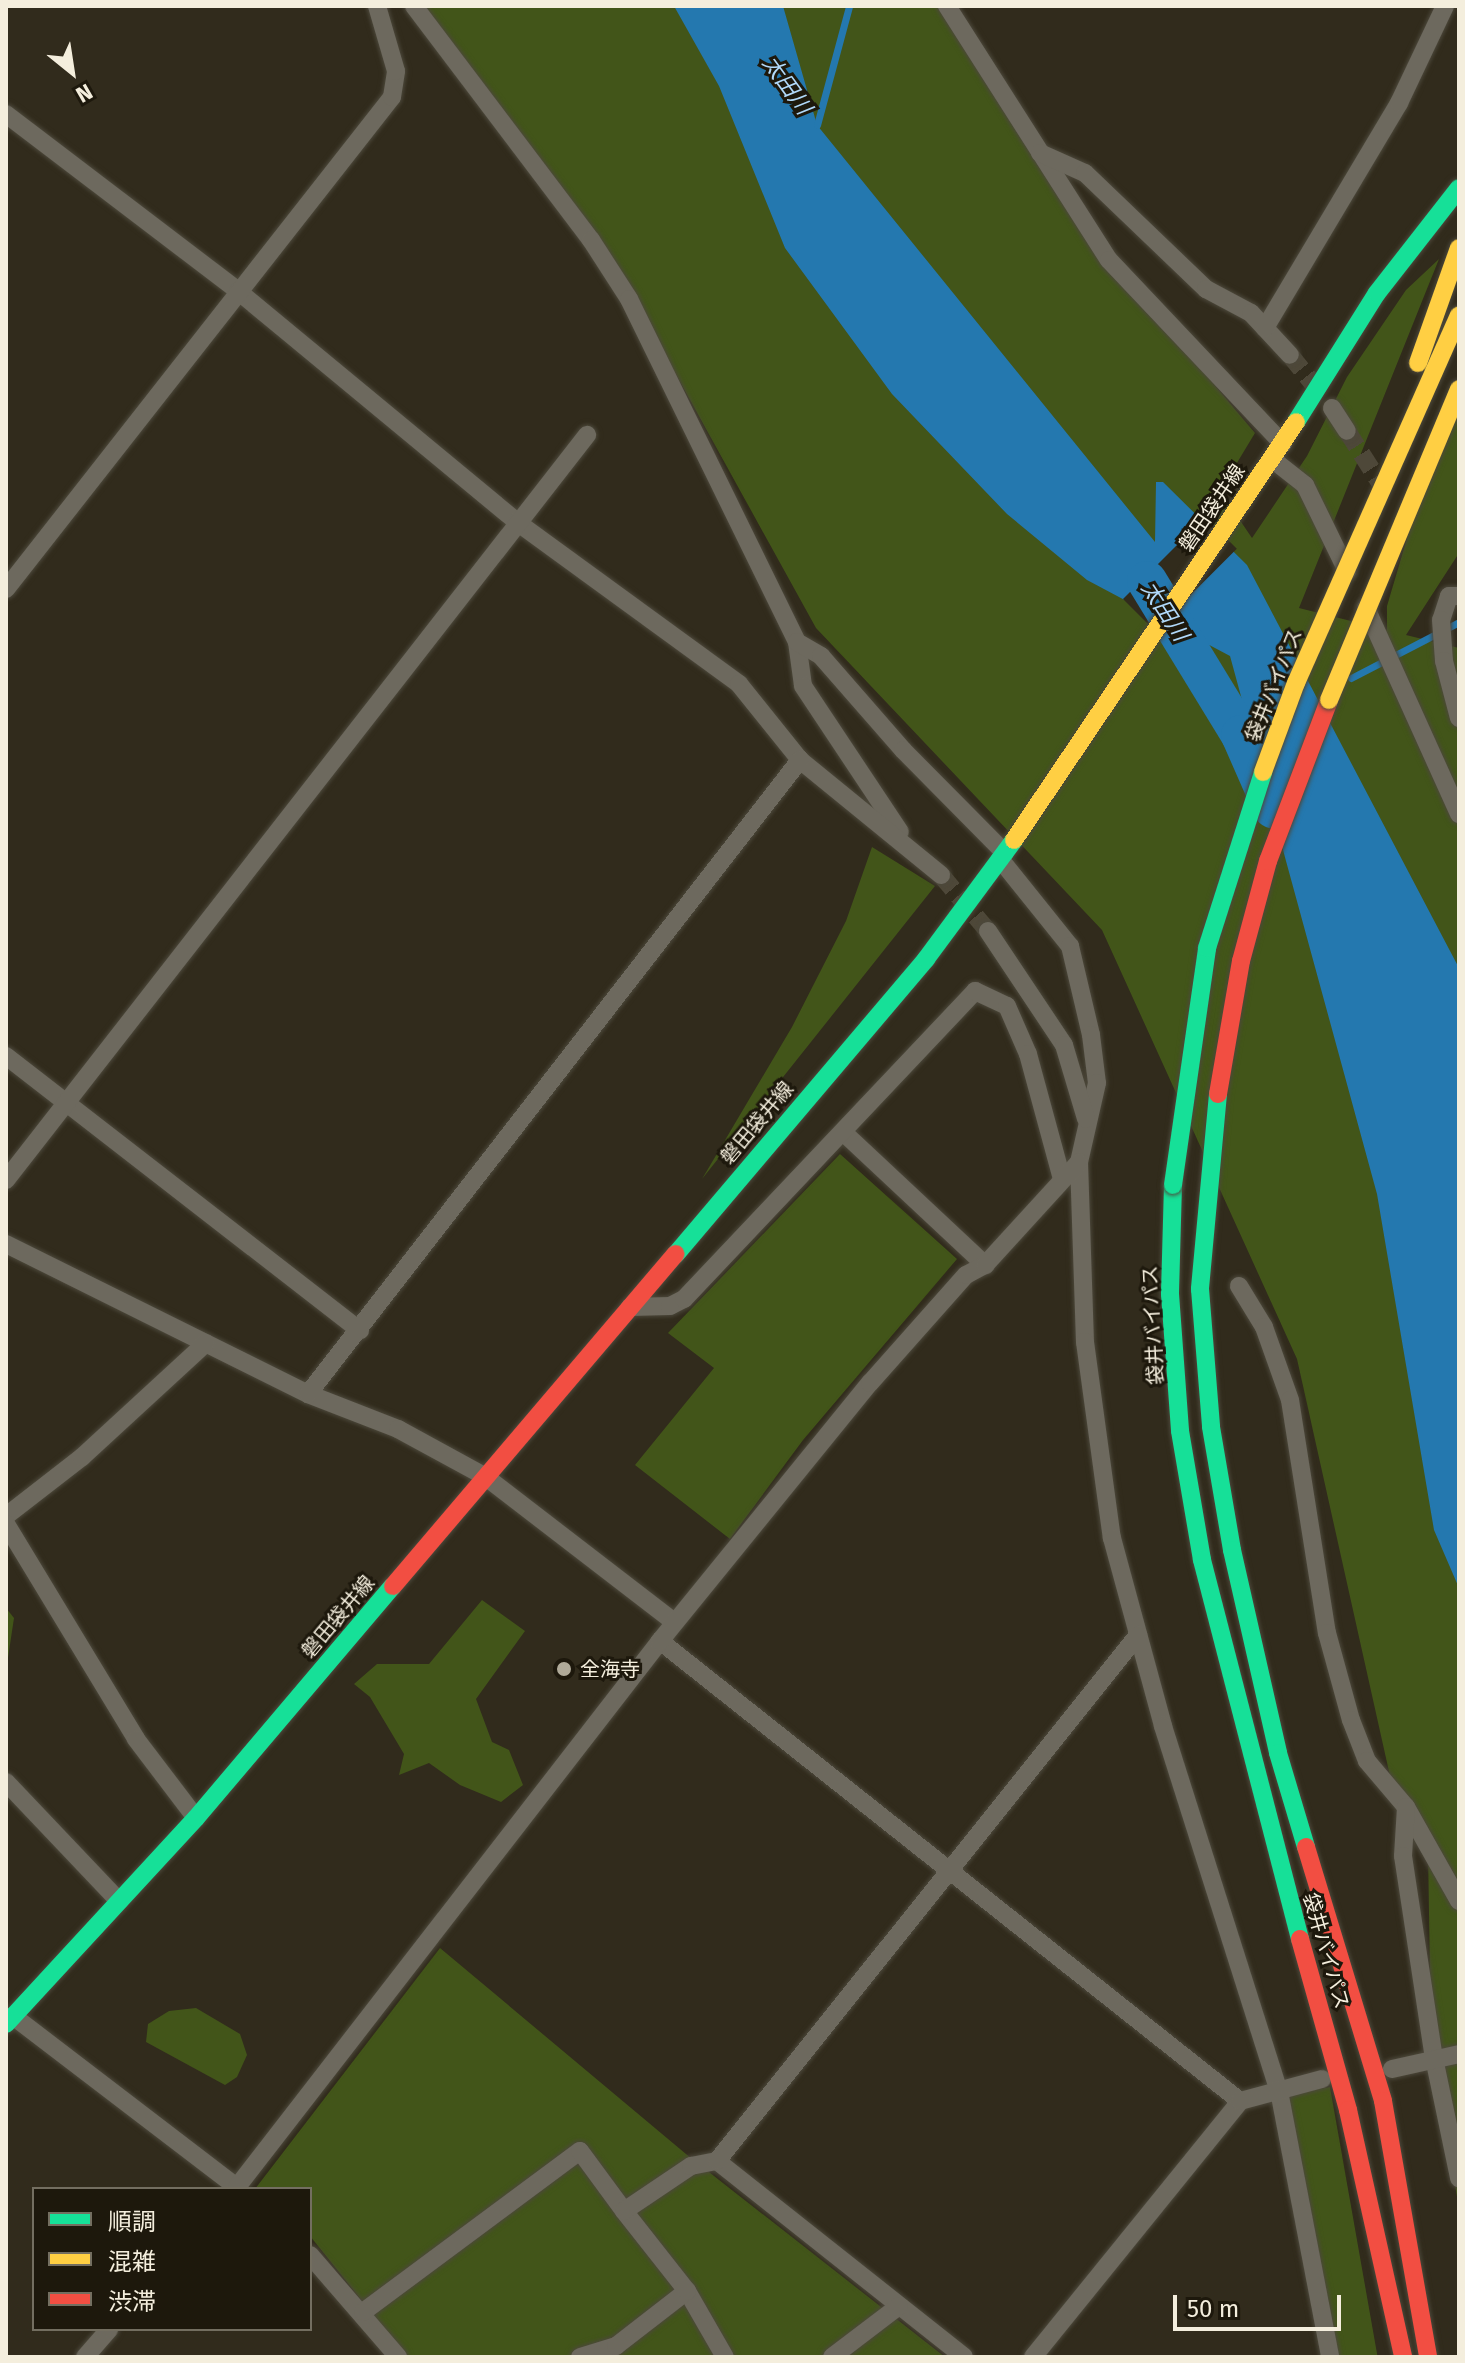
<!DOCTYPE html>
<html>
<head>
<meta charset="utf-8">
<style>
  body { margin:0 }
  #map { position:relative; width:1465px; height:2363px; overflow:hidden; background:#312b1c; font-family:"Fira Sans","Noto Sans JP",sans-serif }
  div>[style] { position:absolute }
  .green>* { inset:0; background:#425519; transform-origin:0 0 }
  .water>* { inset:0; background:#2478af }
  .pier>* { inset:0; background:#312b1c; transform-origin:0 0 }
  .stream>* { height:7px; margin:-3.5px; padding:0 3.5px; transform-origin:3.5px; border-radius:3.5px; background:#2478af }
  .river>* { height:40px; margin:-20px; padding:0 20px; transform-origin:20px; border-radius:20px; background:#2478af }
  .street-tunnel>* { height:18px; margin-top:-9px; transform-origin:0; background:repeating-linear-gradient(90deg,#4e4839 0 18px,transparent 0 27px) }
  .roads { filter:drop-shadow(0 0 2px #4c483b) drop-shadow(0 0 2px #4c483b) }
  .street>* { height:18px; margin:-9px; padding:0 9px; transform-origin:9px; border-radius:9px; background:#6d695e }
  .fast>* { height:18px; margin:-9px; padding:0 9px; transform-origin:9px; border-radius:9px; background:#16e098 }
  .slow>* { height:18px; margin:-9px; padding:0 9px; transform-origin:9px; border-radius:9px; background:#ffcf43 }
  .jam>* { height:18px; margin:-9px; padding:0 9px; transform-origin:9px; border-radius:9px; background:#f24e42 }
  .bridges { filter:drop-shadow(0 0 2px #4c483b) drop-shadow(0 0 2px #4c483b) }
  .fast-bridge>* { height:18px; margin:-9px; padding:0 9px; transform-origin:9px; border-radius:9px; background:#16e098 }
  .slow-bridge>* { height:18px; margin:-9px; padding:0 9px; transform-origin:9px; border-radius:9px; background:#ffcf43 }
  .dots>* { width:22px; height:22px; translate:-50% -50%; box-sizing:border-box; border:4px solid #1d180c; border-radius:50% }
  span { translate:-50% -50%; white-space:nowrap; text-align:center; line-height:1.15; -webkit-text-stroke:6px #1d180c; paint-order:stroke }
  .street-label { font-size:20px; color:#f4eedd }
  .poi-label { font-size:20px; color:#f4eedd }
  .left { translate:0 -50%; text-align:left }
  .water-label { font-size:22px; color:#b1d9fa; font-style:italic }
  .frame { position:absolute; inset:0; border:8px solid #f4eedd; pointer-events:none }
  .legend { position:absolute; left:32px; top:2187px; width:280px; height:144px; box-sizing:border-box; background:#1d180c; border:2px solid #736e60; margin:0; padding:10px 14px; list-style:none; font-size:24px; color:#f4eedd }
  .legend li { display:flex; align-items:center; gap:16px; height:40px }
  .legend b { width:40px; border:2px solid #736e60 }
  .north { position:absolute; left:32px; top:32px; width:80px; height:80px; -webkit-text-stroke:6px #1d180c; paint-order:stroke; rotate:150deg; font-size:22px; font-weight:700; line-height:32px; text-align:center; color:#f4eedd }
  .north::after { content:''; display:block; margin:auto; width:28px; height:36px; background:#f4eedd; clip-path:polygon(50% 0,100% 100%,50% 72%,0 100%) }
  .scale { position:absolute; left:1173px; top:2295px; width:168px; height:36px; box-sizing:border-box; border:4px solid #f4eedd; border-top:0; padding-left:10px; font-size:24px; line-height:28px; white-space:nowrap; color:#f4eedd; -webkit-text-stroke:6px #1d180c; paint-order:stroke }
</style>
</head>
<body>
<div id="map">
  <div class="green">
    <div style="clip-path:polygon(420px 6px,947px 6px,1109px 260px,1255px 433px,1220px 491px,1252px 538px,1307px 456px,1347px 377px,1406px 290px,1439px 259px,1299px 608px,1387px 630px,1387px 606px,1410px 528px,1459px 412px,1459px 553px,1406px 635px,1459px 648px,1459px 2209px,1431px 2040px,1428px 1850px,1394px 1794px,1297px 1359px,1102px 930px,816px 628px,616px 266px)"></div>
    <div style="clip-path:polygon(872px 847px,935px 886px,702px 1179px,792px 1027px,846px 921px)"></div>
    <div style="clip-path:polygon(840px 1154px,957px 1259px,803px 1440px,730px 1539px,635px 1465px,714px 1368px,668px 1333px)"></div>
    <div style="clip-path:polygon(482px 1600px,525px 1631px,476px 1699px,492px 1742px,509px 1750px,523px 1785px,501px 1802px,460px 1785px,429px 1763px,399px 1775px,404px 1754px,370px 1697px,354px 1684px,377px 1664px,429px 1664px)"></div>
    <div style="clip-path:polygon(6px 1608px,14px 1618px,6px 1671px)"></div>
    <div style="clip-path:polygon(440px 1948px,686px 2154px,945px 2357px,407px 2357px,310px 2236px,310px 2189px,255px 2189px)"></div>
    <div style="clip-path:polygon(196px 2008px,240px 2034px,247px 2055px,237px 2077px,225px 2085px,146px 2042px,148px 2024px,169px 2011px)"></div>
    <div style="left:1330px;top:2087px;width:274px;height:51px;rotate:80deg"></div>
  </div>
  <div class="water">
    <div style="clip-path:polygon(674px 6px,783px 6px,817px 125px,1155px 542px,1156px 482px,1163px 482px,1247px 565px,1459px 968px,1459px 1588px,1434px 1530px,1377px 1194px,1230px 656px,1087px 580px,1007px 514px,892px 394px,785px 248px,719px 86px)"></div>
  </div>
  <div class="pier">
    <div style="left:1205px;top:517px;width:45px;height:116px;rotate:45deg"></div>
  </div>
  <div class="stream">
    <div style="left:817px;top:125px;width:123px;rotate:-74.9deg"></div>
    <div style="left:1351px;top:678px;width:122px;rotate:-27.4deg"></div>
    <div style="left:1241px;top:735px;width:19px;rotate:-28deg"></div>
  </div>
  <div class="river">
    <div style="left:1147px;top:581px;width:180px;rotate:58.6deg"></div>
    <div style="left:1241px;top:735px;width:80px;rotate:66.3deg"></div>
  </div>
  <div class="street-tunnel">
    <div style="left:1290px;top:355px;width:53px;rotate:51.2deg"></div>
    <div style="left:1347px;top:431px;width:69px;rotate:57.5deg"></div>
    <div style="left:941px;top:875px;width:73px;rotate:50deg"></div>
  </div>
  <div class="roads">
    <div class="street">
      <div style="left:414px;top:6px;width:293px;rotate:52.9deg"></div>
      <div style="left:591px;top:240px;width:70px;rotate:57.2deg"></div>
      <div style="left:629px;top:299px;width:382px;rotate:63.9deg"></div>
      <div style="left:797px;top:642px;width:44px;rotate:82.2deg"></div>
      <div style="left:803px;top:686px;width:175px;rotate:56.4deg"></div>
      <div style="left:947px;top:6px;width:301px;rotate:57.5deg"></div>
      <div style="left:1109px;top:260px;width:253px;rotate:46.6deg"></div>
      <div style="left:6px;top:114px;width:292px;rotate:37.3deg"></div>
      <div style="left:238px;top:291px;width:362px;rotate:39.6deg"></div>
      <div style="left:517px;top:522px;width:275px;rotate:36.1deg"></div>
      <div style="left:739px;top:684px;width:97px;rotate:51.2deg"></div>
      <div style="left:800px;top:760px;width:182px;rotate:39.2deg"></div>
      <div style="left:1040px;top:153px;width:49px;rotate:24deg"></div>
      <div style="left:1085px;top:173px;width:168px;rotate:43.8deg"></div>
      <div style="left:1206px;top:289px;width:51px;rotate:28.1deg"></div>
      <div style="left:1251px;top:313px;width:57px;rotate:47.1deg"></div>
      <div style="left:1265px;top:328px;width:262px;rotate:-59.2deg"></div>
      <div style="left:1399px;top:103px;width:107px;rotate:-64.6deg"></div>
      <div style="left:1332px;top:408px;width:27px;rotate:57deg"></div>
      <div style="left:1272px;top:459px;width:42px;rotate:38.2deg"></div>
      <div style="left:1305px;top:485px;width:96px;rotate:64deg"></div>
      <div style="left:6px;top:589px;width:625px;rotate:-51.88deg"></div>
      <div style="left:392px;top:97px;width:26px;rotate:-81deg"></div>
      <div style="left:396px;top:71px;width:68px;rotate:-106.3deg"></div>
      <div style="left:1459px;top:596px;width:10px;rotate:180deg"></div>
      <div style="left:1449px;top:596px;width:25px;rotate:108deg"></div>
      <div style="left:1441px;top:620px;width:41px;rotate:85.8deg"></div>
      <div style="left:1444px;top:661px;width:59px;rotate:75.3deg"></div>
      <div style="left:1366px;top:608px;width:226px;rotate:65.7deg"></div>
      <div style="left:797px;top:642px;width:28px;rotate:30deg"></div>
      <div style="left:821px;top:656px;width:125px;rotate:48.9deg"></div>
      <div style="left:903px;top:750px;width:145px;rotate:45.3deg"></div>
      <div style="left:1000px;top:859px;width:112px;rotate:51.2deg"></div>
      <div style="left:1070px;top:946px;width:91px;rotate:76.7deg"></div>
      <div style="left:1091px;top:1035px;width:48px;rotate:82.9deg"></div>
      <div style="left:1097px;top:1083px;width:81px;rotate:102.8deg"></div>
      <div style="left:1079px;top:1162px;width:180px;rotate:88.1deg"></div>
      <div style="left:1085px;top:1342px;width:198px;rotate:82.2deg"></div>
      <div style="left:1112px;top:1538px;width:195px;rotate:74.8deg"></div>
      <div style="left:1163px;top:1726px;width:383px;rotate:72.4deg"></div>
      <div style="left:1279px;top:2091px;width:271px;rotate:79.1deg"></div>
      <div style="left:988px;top:931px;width:137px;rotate:56.3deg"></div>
      <div style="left:1064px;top:1045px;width:77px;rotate:73.4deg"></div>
      <div style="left:6px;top:1056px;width:448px;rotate:37.8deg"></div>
      <div style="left:843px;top:1132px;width:195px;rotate:43.1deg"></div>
      <div style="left:6px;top:1180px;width:945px;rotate:-52.05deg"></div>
      <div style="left:6px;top:1244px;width:337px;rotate:26.4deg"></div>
      <div style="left:308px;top:1394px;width:97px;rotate:21.3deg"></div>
      <div style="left:398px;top:1429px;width:100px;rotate:28.6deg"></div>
      <div style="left:486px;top:1477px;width:237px;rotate:37.6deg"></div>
      <div style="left:1239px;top:1286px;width:48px;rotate:58.6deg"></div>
      <div style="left:1264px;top:1327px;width:77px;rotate:70.4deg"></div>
      <div style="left:1290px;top:1400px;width:236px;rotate:81deg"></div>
      <div style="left:1327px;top:1633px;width:90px;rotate:74.6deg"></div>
      <div style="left:1351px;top:1720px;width:44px;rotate:68.7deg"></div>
      <div style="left:1367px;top:1761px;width:60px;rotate:49.7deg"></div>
      <div style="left:1406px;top:1807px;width:108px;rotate:60.6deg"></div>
      <div style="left:630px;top:1307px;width:40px;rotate:-1.4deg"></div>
      <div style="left:670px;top:1306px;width:16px;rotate:-27deg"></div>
      <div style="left:684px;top:1299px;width:424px;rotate:-46.6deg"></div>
      <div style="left:975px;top:991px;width:35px;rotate:25deg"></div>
      <div style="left:1007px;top:1006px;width:52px;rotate:66.4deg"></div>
      <div style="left:1028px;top:1054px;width:130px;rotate:74.8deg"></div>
      <div style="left:308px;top:1394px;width:803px;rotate:-52.19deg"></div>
      <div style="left:6px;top:1516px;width:96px;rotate:-37.8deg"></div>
      <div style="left:82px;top:1457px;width:168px;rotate:-42.6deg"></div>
      <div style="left:6px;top:1524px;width:251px;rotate:58.8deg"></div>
      <div style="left:136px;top:1739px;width:99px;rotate:52.8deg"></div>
      <div style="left:660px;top:1641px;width:740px;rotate:38.42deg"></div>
      <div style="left:6px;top:1782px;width:164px;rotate:46.5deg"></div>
      <div style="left:1406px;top:1807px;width:49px;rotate:93.5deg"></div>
      <div style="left:1403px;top:1856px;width:204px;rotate:81.3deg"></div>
      <div style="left:1434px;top:2058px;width:123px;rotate:78.2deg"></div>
      <div style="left:13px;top:2016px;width:285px;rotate:37.4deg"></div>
      <div style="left:1392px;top:2069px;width:69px;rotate:-12.6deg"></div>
      <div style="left:717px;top:2161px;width:315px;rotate:38.4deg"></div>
      <div style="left:237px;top:2187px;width:691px;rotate:-52.23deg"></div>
      <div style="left:660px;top:1641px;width:333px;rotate:-50.9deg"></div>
      <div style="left:870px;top:1383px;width:144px;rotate:-48.4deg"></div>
      <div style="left:966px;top:1275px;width:21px;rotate:-28deg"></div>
      <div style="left:985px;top:1265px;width:139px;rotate:-47.6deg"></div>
      <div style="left:310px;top:2255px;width:135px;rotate:49.2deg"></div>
      <div style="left:687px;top:2291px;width:76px;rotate:60.1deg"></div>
      <div style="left:363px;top:2312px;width:270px;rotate:-36.6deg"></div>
      <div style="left:580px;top:2151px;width:74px;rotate:53.7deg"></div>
      <div style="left:85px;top:2357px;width:37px;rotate:-49deg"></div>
      <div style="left:580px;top:2357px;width:38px;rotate:-17deg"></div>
      <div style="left:616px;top:2346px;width:90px;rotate:-37.8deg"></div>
      <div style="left:687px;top:2291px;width:102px;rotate:-128.2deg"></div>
      <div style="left:624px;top:2211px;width:81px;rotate:-33.9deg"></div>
      <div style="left:691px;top:2166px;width:26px;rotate:-11deg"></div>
      <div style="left:717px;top:2161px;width:674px;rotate:-51.33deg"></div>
      <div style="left:832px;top:2357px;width:84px;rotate:-37.3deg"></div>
      <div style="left:1033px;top:2357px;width:329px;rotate:-51deg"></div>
      <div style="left:1240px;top:2101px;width:85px;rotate:-15deg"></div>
    </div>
    <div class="fast">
      <div style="left:1296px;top:422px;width:152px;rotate:-57.9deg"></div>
      <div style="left:1377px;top:293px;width:133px;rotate:-52deg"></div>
      <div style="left:1218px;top:1094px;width:196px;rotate:95.3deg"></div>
      <div style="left:1200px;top:1289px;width:138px;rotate:85.4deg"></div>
      <div style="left:1211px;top:1427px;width:125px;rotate:80.3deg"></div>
      <div style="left:1232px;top:1550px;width:208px;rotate:77.2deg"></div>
      <div style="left:1278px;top:1753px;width:98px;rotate:73.4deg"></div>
      <div style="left:1173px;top:1185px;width:109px;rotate:91.6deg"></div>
      <div style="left:1170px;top:1294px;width:137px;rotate:85.8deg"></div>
      <div style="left:1180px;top:1431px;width:131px;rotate:80.3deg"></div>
      <div style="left:1202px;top:1560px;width:391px;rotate:75.5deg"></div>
      <div style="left:676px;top:1254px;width:387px;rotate:-49.7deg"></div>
      <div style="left:926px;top:959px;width:148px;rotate:-53.5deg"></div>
      <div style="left:6px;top:2024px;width:280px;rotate:-47.3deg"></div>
      <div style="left:196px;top:1818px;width:304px;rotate:-49.7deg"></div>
    </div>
    <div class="slow">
      <div style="left:1014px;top:840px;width:504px;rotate:-55.99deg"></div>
    </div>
    <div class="jam">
      <div style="left:1218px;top:1094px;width:135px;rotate:-80.2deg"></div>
      <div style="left:1241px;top:961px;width:104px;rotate:-74.9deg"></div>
      <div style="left:1268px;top:861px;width:172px;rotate:-69.2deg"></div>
      <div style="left:393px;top:1586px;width:436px;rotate:-49.6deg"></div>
      <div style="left:1306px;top:1847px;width:265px;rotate:73.1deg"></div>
      <div style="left:1383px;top:2101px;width:260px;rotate:80deg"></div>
      <div style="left:1300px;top:1939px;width:178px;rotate:74.3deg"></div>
      <div style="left:1348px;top:2110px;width:253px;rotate:77.4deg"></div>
    </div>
  </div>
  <div class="bridges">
    <div class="fast-bridge">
      <div style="left:1173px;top:1185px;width:239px;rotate:-81.8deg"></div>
      <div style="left:1207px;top:948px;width:185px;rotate:-72.3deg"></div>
    </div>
    <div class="slow-bridge">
      <div style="left:1418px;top:363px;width:122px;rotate:-70.4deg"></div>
      <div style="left:1329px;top:700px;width:337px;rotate:-67.3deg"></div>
      <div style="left:1263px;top:772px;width:95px;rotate:-69.7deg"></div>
      <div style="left:1296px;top:683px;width:402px;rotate:-66.1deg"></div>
    </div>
  </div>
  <div class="dots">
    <div style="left:564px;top:1669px;background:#b0aa99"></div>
  </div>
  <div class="street-label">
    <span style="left:1212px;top:508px;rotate:-56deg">磐田袋井線</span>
    <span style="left:1274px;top:685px;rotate:-68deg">袋井バイパス</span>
    <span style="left:757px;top:1123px;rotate:-50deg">磐田袋井線</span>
    <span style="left:1153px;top:1325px;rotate:-93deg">袋井バイパス</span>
    <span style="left:338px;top:1617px;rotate:-50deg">磐田袋井線</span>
    <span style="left:1326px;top:1951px;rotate:74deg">袋井バイパス</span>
  </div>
  <div class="poi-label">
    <span class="left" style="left:580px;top:1669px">全海寺</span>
  </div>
  <div class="water-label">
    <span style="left:787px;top:85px;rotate:54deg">太田川</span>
    <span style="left:1165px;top:611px;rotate:57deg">太田川</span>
  </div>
  <div class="frame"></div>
  <ul class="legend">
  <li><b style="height:10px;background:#16e098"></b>順調</li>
  <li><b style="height:10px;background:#ffcf43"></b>混雑</li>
  <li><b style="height:10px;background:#f24e42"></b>渋滞</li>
  </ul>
  <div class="north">N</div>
  <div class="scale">50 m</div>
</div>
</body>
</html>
